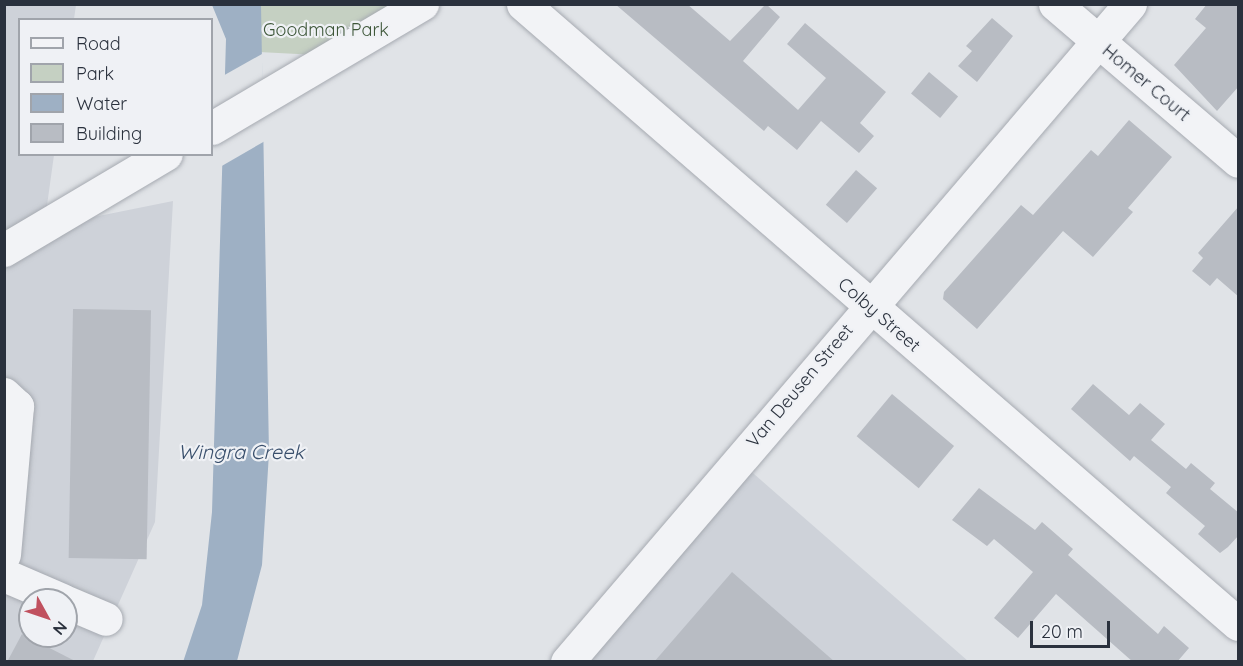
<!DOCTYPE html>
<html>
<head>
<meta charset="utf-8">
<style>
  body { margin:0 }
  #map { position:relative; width:1243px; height:666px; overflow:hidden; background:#e0e3e7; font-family:Quicksand,sans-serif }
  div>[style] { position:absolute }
  .built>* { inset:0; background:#ced2d9 }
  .green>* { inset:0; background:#c5d0c2 }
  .water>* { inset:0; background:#9eb0c4 }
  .pier>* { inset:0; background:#e0e3e7 }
  .building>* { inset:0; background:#b8bcc3; transform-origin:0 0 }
  .roads { filter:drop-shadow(0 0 2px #a6aab1) drop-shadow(0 0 2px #a6aab1) }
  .minor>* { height:33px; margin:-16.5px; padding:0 16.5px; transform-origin:16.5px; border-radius:16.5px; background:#f2f3f6 }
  span { translate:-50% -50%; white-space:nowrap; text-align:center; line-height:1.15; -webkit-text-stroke:4.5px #eff1f5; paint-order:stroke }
  .park-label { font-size:18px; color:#3e5739 }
  .street-label { font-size:18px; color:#2a313d }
  .water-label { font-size:20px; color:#394f6c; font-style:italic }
  .frame { position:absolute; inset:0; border:6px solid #2a313d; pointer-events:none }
  .legend { position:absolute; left:18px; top:18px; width:195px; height:138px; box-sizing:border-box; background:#eff1f5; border:2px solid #a0a4ab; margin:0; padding:8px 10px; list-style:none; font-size:18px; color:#2a313d }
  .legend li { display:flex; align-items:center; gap:12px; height:30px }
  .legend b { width:30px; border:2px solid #a0a4ab }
  .north { position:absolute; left:18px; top:588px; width:60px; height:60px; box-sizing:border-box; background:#eff1f5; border:2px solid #a0a4ab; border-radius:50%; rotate:130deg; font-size:16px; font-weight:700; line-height:24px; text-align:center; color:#2a313d }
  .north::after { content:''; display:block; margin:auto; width:21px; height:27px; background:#c0515f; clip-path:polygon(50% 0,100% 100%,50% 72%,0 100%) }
  .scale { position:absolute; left:1030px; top:621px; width:80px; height:27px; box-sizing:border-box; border:3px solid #2a313d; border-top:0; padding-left:8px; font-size:18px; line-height:21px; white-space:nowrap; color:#2a313d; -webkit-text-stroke:4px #eff1f5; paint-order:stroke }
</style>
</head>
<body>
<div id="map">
  <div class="built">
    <div style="clip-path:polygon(evenodd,4px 5px,76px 5px,74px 19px,20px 20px,20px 154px,54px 155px,44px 227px,173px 201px,155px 522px,93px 661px,5px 661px,4px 5px,30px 600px,66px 600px,66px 636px,30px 636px,30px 600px)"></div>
    <div style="clip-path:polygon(738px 460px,968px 661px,567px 662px)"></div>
  </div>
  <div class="green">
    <div style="clip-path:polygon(261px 5px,422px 5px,336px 56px,259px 52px)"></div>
  </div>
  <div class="water">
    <div style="clip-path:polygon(212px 5px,261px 5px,269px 453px,262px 565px,237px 661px,183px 662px,202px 605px,212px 512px,226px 39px)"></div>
  </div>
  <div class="pier">
    <div style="clip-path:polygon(262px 54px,265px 141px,220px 167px,221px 77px)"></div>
  </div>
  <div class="building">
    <div style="clip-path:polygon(615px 4px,687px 4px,730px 41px,766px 4px,780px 17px,743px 61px,798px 110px,826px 78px,787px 44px,805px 23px,886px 92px,860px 123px,874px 136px,859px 153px,821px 121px,797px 150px,768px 126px,764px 131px)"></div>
    <div style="clip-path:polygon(1207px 4px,1239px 4px,1239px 86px,1217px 111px,1174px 65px,1206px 28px,1195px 19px)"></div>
    <div style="clip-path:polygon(992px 18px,1013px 36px,977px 82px,958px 66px,972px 51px,966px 46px)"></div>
    <div style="left:929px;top:72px;width:38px;height:28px;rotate:40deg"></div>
    <div style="clip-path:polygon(1129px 120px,1172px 157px,1128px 208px,1133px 212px,1093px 257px,1063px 231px,977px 329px,943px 299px,944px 292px,1021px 205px,1033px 215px,1091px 150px,1098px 156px)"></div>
    <div style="left:856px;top:170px;width:28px;height:46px;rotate:41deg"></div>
    <div style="clip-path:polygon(1239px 206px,1239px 297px,1217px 278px,1210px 286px,1192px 271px,1203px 258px,1198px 253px)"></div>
    <div style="left:73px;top:309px;width:78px;height:249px;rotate:1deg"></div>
    <div style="clip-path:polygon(1093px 384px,1129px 415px,1140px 403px,1165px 424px,1151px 440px,1186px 469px,1191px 463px,1215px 483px,1210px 489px,1239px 513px,1239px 535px,1228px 547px,1220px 553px,1198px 534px,1205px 526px,1166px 493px,1171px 487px,1134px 456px,1130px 461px,1071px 409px)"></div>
    <div style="left:892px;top:394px;width:81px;height:55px;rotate:40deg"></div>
    <div style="clip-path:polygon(979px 488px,1035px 530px,1042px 522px,1073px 549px,1068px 555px,1158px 634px,1164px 626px,1189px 648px,1177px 662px,1133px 662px,1056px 594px,1018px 638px,994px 618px,1033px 572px,994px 539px,987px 546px,952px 520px)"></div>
    <div style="clip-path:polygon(732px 572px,835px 662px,654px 662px)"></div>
    <div style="clip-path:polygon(22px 634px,77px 662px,7px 662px)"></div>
  </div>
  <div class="roads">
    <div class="minor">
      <div style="left:523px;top:4px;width:946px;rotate:40.93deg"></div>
      <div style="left:1055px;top:4px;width:241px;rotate:40.6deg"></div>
      <div style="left:212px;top:128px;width:244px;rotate:-30.6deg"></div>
      <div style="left:4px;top:250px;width:188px;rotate:-30.7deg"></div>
      <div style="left:4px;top:394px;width:18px;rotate:43deg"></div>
      <div style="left:17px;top:406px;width:149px;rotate:95deg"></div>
      <div style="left:4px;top:575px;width:63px;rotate:23.3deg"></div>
      <div style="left:66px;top:602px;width:43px;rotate:23deg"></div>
      <div style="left:567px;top:662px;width:866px;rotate:-49.45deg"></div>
    </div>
  </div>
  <div class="park-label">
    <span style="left:326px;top:30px">Goodman Park</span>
  </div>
  <div class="street-label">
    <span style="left:1146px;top:83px;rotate:40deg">Homer Court</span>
    <span style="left:879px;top:315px;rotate:41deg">Colby Street</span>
    <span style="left:800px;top:386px;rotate:-50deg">Van Deusen Street</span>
  </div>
  <div class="water-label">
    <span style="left:241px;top:451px">Wingra Creek</span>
  </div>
  <div class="frame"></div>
  <ul class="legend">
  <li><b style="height:8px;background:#f2f3f6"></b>Road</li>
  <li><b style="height:16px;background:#c5d0c2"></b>Park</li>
  <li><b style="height:16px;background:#9eb0c4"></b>Water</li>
  <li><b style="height:16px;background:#b8bcc3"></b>Building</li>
  </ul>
  <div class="north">N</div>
  <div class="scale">20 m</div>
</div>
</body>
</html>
